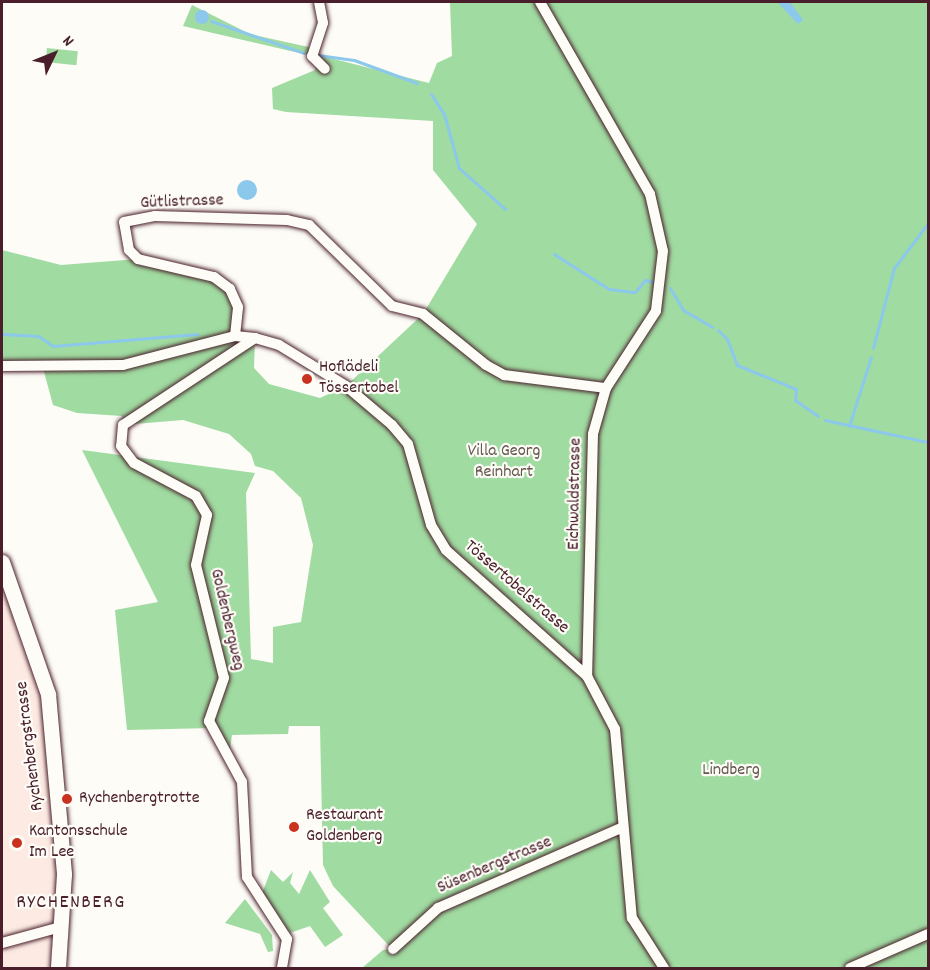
<!DOCTYPE html>
<html>
<head>
<meta charset="utf-8">
<style>
  body { margin:0 }
  #map { position:relative; width:930px; height:970px; overflow:hidden; background:#fdfcf7; font-family:Dekko,sans-serif }
  div>[style] { position:absolute }
  .built>* { inset:0; background:#fdebe3 }
  .green>* { inset:0; background:#a0dba1; transform-origin:0 0 }
  .water>* { inset:0; background:#8cc8ec }
  .round { border-radius:50% }
  .stream>* { height:3px; margin:-1.5px; padding:0 1.5px; transform-origin:1.5px; border-radius:1.5px; background:#8cc8ec }
  .roads { filter:drop-shadow(0 0 2px #4a1f2b) drop-shadow(0 0 2px #4a1f2b) }
  .street>* { height:10px; margin:-5px; padding:0 5px; transform-origin:5px; border-radius:5px; background:#fdfcf7 }
  .secondary>* { height:15px; margin:-7.5px; padding:0 7.5px; transform-origin:7.5px; border-radius:7.5px; background:#fdfcf7 }
  .dots>* { width:16px; height:16px; translate:-50% -50%; box-sizing:border-box; border:3px solid #fdfcf7; border-radius:50% }
  span { translate:-50% -50%; white-space:nowrap; text-align:center; line-height:1.15; -webkit-text-stroke:4.5px #fdfcf7; paint-order:stroke }
  .street-label { font-size:18px; color:#4a1f2b }
  .poi-label { font-size:18px; color:#4a1f2b }
  .left { translate:0 -50%; text-align:left }
  .park-label { font-size:18px; color:#64574e }
  .neighbourhood-label { font-size:20px; color:#4a1f2b; letter-spacing:1.5px }
  .frame { position:absolute; inset:0; border:3px solid #4a1f2b; pointer-events:none }
  .north { position:absolute; left:24px; top:24px; width:60px; height:60px; -webkit-text-stroke:4px #fdfcf7; paint-order:stroke; rotate:47deg; font-size:16px; font-weight:700; line-height:24px; text-align:center; color:#4a1f2b }
  .north::after { content:''; display:block; margin:auto; width:21px; height:27px; background:#4a1f2b; clip-path:polygon(50% 0,100% 100%,50% 72%,0 100%) }
</style>
</head>
<body>
<div id="map">
  <div class="built">
    <div style="clip-path:polygon(2px 562px,38px 657px,64px 874px,58px 968px,2px 968px)"></div>
  </div>
  <div class="green">
    <div style="clip-path:polygon(450px 2px,928px 2px,928px 968px,362px 968px,383px 950px,392px 949px,333px 886px,323px 865px,320px 726px,289px 726px,288px 734px,232px 735px,229px 756px,212px 728px,127px 730px,115px 610px,158px 602px,82px 450px,255px 473px,246px 493px,251px 659px,273px 663px,273px 627px,301px 622px,313px 545px,301px 498px,273px 471px,255px 466px,251px 454px,229px 434px,183px 420px,123px 425px,122px 416px,77px 413px,53px 405px,43px 368px,2px 366px,2px 250px,61px 265px,138px 259px,214px 277px,238px 307px,235px 336px,255px 338px,254px 368px,269px 384px,320px 398px,346px 386px,423px 314px,477px 224px,433px 170px,433px 121px,286px 112px,273px 109px,272px 88px,315px 70px,318px 55px,429px 83px,437px 63px,452px 56px)"></div>
    <div style="clip-path:polygon(192px 5px,250px 34px,313px 48px,312px 56px,183px 26px)"></div>
    <div style="left:47px;top:48px;width:31px;height:14px;rotate:6deg"></div>
    <div style="clip-path:polygon(271px 870px,283px 882px,293px 872px,290px 883px,299px 894px,310px 870px,330px 902px,323px 908px,343px 935px,325px 947px,310px 926px,290px 933px,261px 896px)"></div>
    <div style="clip-path:polygon(245px 899px,272px 935px,273px 951px,268px 952px,260px 934px,225px 923px)"></div>
  </div>
  <div class="water">
    <div style="clip-path:polygon(777px 2px,790px 2px,803px 20px,798px 24px)"></div>
    <div class="round" style="left:195px;top:10px;width:14px;height:14px"></div>
    <div class="round" style="left:237px;top:180px;width:20px;height:20px"></div>
  </div>
  <div class="stream">
    <div style="left:211px;top:21px;width:98px;rotate:19deg"></div>
    <div style="left:318px;top:55px;width:36px;rotate:8deg"></div>
    <div style="left:354px;top:60px;width:67px;rotate:20.1deg"></div>
    <div style="left:431px;top:94px;width:24px;rotate:57deg"></div>
    <div style="left:444px;top:114px;width:56px;rotate:74.5deg"></div>
    <div style="left:459px;top:168px;width:62px;rotate:41.7deg"></div>
    <div style="left:554px;top:254px;width:65px;rotate:32.5deg"></div>
    <div style="left:609px;top:289px;width:26px;rotate:7deg"></div>
    <div style="left:635px;top:292px;width:16px;rotate:-50deg"></div>
    <div style="left:645px;top:280px;width:8px;rotate:14deg"></div>
    <div style="left:670px;top:288px;width:26px;rotate:59deg"></div>
    <div style="left:683px;top:310px;width:34px;rotate:30deg"></div>
    <div style="left:718px;top:330px;width:13px;rotate:45deg"></div>
    <div style="left:727px;top:339px;width:28px;rotate:69deg"></div>
    <div style="left:737px;top:365px;width:64px;rotate:22.1deg"></div>
    <div style="left:796px;top:389px;width:11px;rotate:95deg"></div>
    <div style="left:795px;top:400px;width:28px;rotate:35deg"></div>
    <div style="left:2px;top:334px;width:36px;rotate:3deg"></div>
    <div style="left:38px;top:336px;width:18px;rotate:34deg"></div>
    <div style="left:53px;top:346px;width:145px;rotate:-4.7deg"></div>
    <div style="left:873px;top:348px;width:83px;rotate:-75.3deg"></div>
    <div style="left:894px;top:268px;width:56px;rotate:-52.9deg"></div>
    <div style="left:825px;top:420px;width:105px;rotate:12.1deg"></div>
    <div style="left:849px;top:426px;width:72px;rotate:-72.3deg"></div>
  </div>
  <div class="roads">
    <div class="street">
      <div style="left:319px;top:2px;width:21px;rotate:79deg"></div>
      <div style="left:323px;top:23px;width:35px;rotate:108deg"></div>
      <div style="left:312px;top:56px;width:18px;rotate:45deg"></div>
      <div style="left:540px;top:2px;width:221px;rotate:60.2deg"></div>
      <div style="left:650px;top:194px;width:58px;rotate:77.2deg"></div>
      <div style="left:663px;top:251px;width:60px;rotate:96.7deg"></div>
      <div style="left:656px;top:311px;width:92px;rotate:123deg"></div>
      <div style="left:606px;top:388px;width:48px;rotate:105.8deg"></div>
      <div style="left:593px;top:434px;width:242px;rotate:91.4deg"></div>
      <div style="left:235px;top:336px;width:29px;rotate:-84deg"></div>
      <div style="left:238px;top:307px;width:20px;rotate:-114deg"></div>
      <div style="left:230px;top:289px;width:20px;rotate:-143deg"></div>
      <div style="left:214px;top:277px;width:78px;rotate:-166.7deg"></div>
      <div style="left:138px;top:259px;width:13px;rotate:-135deg"></div>
      <div style="left:129px;top:250px;width:28px;rotate:-100deg"></div>
      <div style="left:124px;top:222px;width:32px;rotate:-11deg"></div>
      <div style="left:155px;top:216px;width:132px;rotate:1.7deg"></div>
      <div style="left:287px;top:220px;width:23px;rotate:13deg"></div>
      <div style="left:309px;top:225px;width:116px;rotate:44.3deg"></div>
      <div style="left:392px;top:306px;width:32px;rotate:14deg"></div>
      <div style="left:423px;top:314px;width:81px;rotate:39deg"></div>
      <div style="left:486px;top:365px;width:21px;rotate:29deg"></div>
      <div style="left:504px;top:375px;width:103px;rotate:7.3deg"></div>
      <div style="left:255px;top:338px;width:158px;rotate:146.6deg"></div>
      <div style="left:123px;top:425px;width:21px;rotate:95deg"></div>
      <div style="left:121px;top:446px;width:21px;rotate:53deg"></div>
      <div style="left:134px;top:463px;width:70px;rotate:28deg"></div>
      <div style="left:196px;top:496px;width:22px;rotate:60deg"></div>
      <div style="left:207px;top:515px;width:51px;rotate:102.4deg"></div>
      <div style="left:196px;top:565px;width:116px;rotate:76.1deg"></div>
      <div style="left:224px;top:678px;width:46px;rotate:109.2deg"></div>
      <div style="left:209px;top:721px;width:69px;rotate:61.6deg"></div>
      <div style="left:242px;top:782px;width:95px;rotate:87deg"></div>
      <div style="left:247px;top:877px;width:74px;rotate:57.2deg"></div>
      <div style="left:287px;top:939px;width:29px;rotate:100deg"></div>
      <div style="left:2px;top:366px;width:121px;rotate:-0.5deg"></div>
      <div style="left:123px;top:365px;width:116px;rotate:-14.5deg"></div>
      <div style="left:235px;top:336px;width:20px;rotate:6deg"></div>
      <div style="left:255px;top:338px;width:25px;rotate:16deg"></div>
      <div style="left:279px;top:345px;width:79px;rotate:31.5deg"></div>
      <div style="left:346px;top:386px;width:60px;rotate:40.3deg"></div>
      <div style="left:392px;top:425px;width:25px;rotate:50deg"></div>
      <div style="left:408px;top:444px;width:84px;rotate:74.1deg"></div>
      <div style="left:431px;top:525px;width:29px;rotate:59deg"></div>
      <div style="left:446px;top:550px;width:189px;rotate:41.8deg"></div>
      <div style="left:587px;top:676px;width:60px;rotate:62.2deg"></div>
      <div style="left:615px;top:729px;width:190px;rotate:84.9deg"></div>
      <div style="left:632px;top:918px;width:59px;rotate:57.4deg"></div>
      <div style="left:2px;top:943px;width:61px;rotate:-15.2deg"></div>
      <div style="left:393px;top:949px;width:61px;rotate:-42.3deg"></div>
      <div style="left:438px;top:908px;width:200px;rotate:-23.6deg"></div>
      <div style="left:850px;top:968px;width:85px;rotate:-23.6deg"></div>
    </div>
    <div class="secondary">
      <div style="left:2px;top:562px;width:140px;rotate:70.8deg"></div>
      <div style="left:48px;top:694px;width:181px;rotate:84.9deg"></div>
      <div style="left:64px;top:874px;width:94px;rotate:93.7deg"></div>
    </div>
  </div>
  <div class="dots">
    <div style="left:307px;top:379px;background:#c8321e"></div>
    <div style="left:67px;top:799px;background:#c8321e"></div>
    <div style="left:294px;top:827px;background:#c8321e"></div>
    <div style="left:17px;top:843px;background:#c8321e"></div>
  </div>
  <div class="street-label">
    <span style="left:182px;top:203px;rotate:-2deg">Gütlistrasse</span>
    <span style="left:576px;top:494px;rotate:-89deg">Eichwaldstrasse</span>
    <span style="left:516px;top:588px;rotate:41deg">Tössertobelstrasse</span>
    <span style="left:226px;top:620px;rotate:77deg">Goldenbergweg</span>
    <span style="left:31px;top:746px;rotate:-97deg">Rychenbergstrasse</span>
    <span style="left:495px;top:866px;rotate:-23deg">Süsenbergstrasse</span>
  </div>
  <div class="poi-label">
    <span class="left" style="left:319px;top:379px">Hoflädeli<br>Tössertobel</span>
    <span class="left" style="left:79px;top:799px">Rychenbergtrotte</span>
    <span class="left" style="left:306px;top:827px">Restaurant<br>Goldenberg</span>
    <span class="left" style="left:29px;top:843px">Kantonsschule<br>Im Lee</span>
  </div>
  <div class="park-label">
    <span style="left:504px;top:463px">Villa Georg<br>Reinhart</span>
    <span style="left:731px;top:771px">Lindberg</span>
  </div>
  <div class="neighbourhood-label">
    <span style="left:71px;top:903px">RYCHENBERG</span>
  </div>
  <div class="frame"></div>
  <div class="north">N</div>
</div>
</body>
</html>
